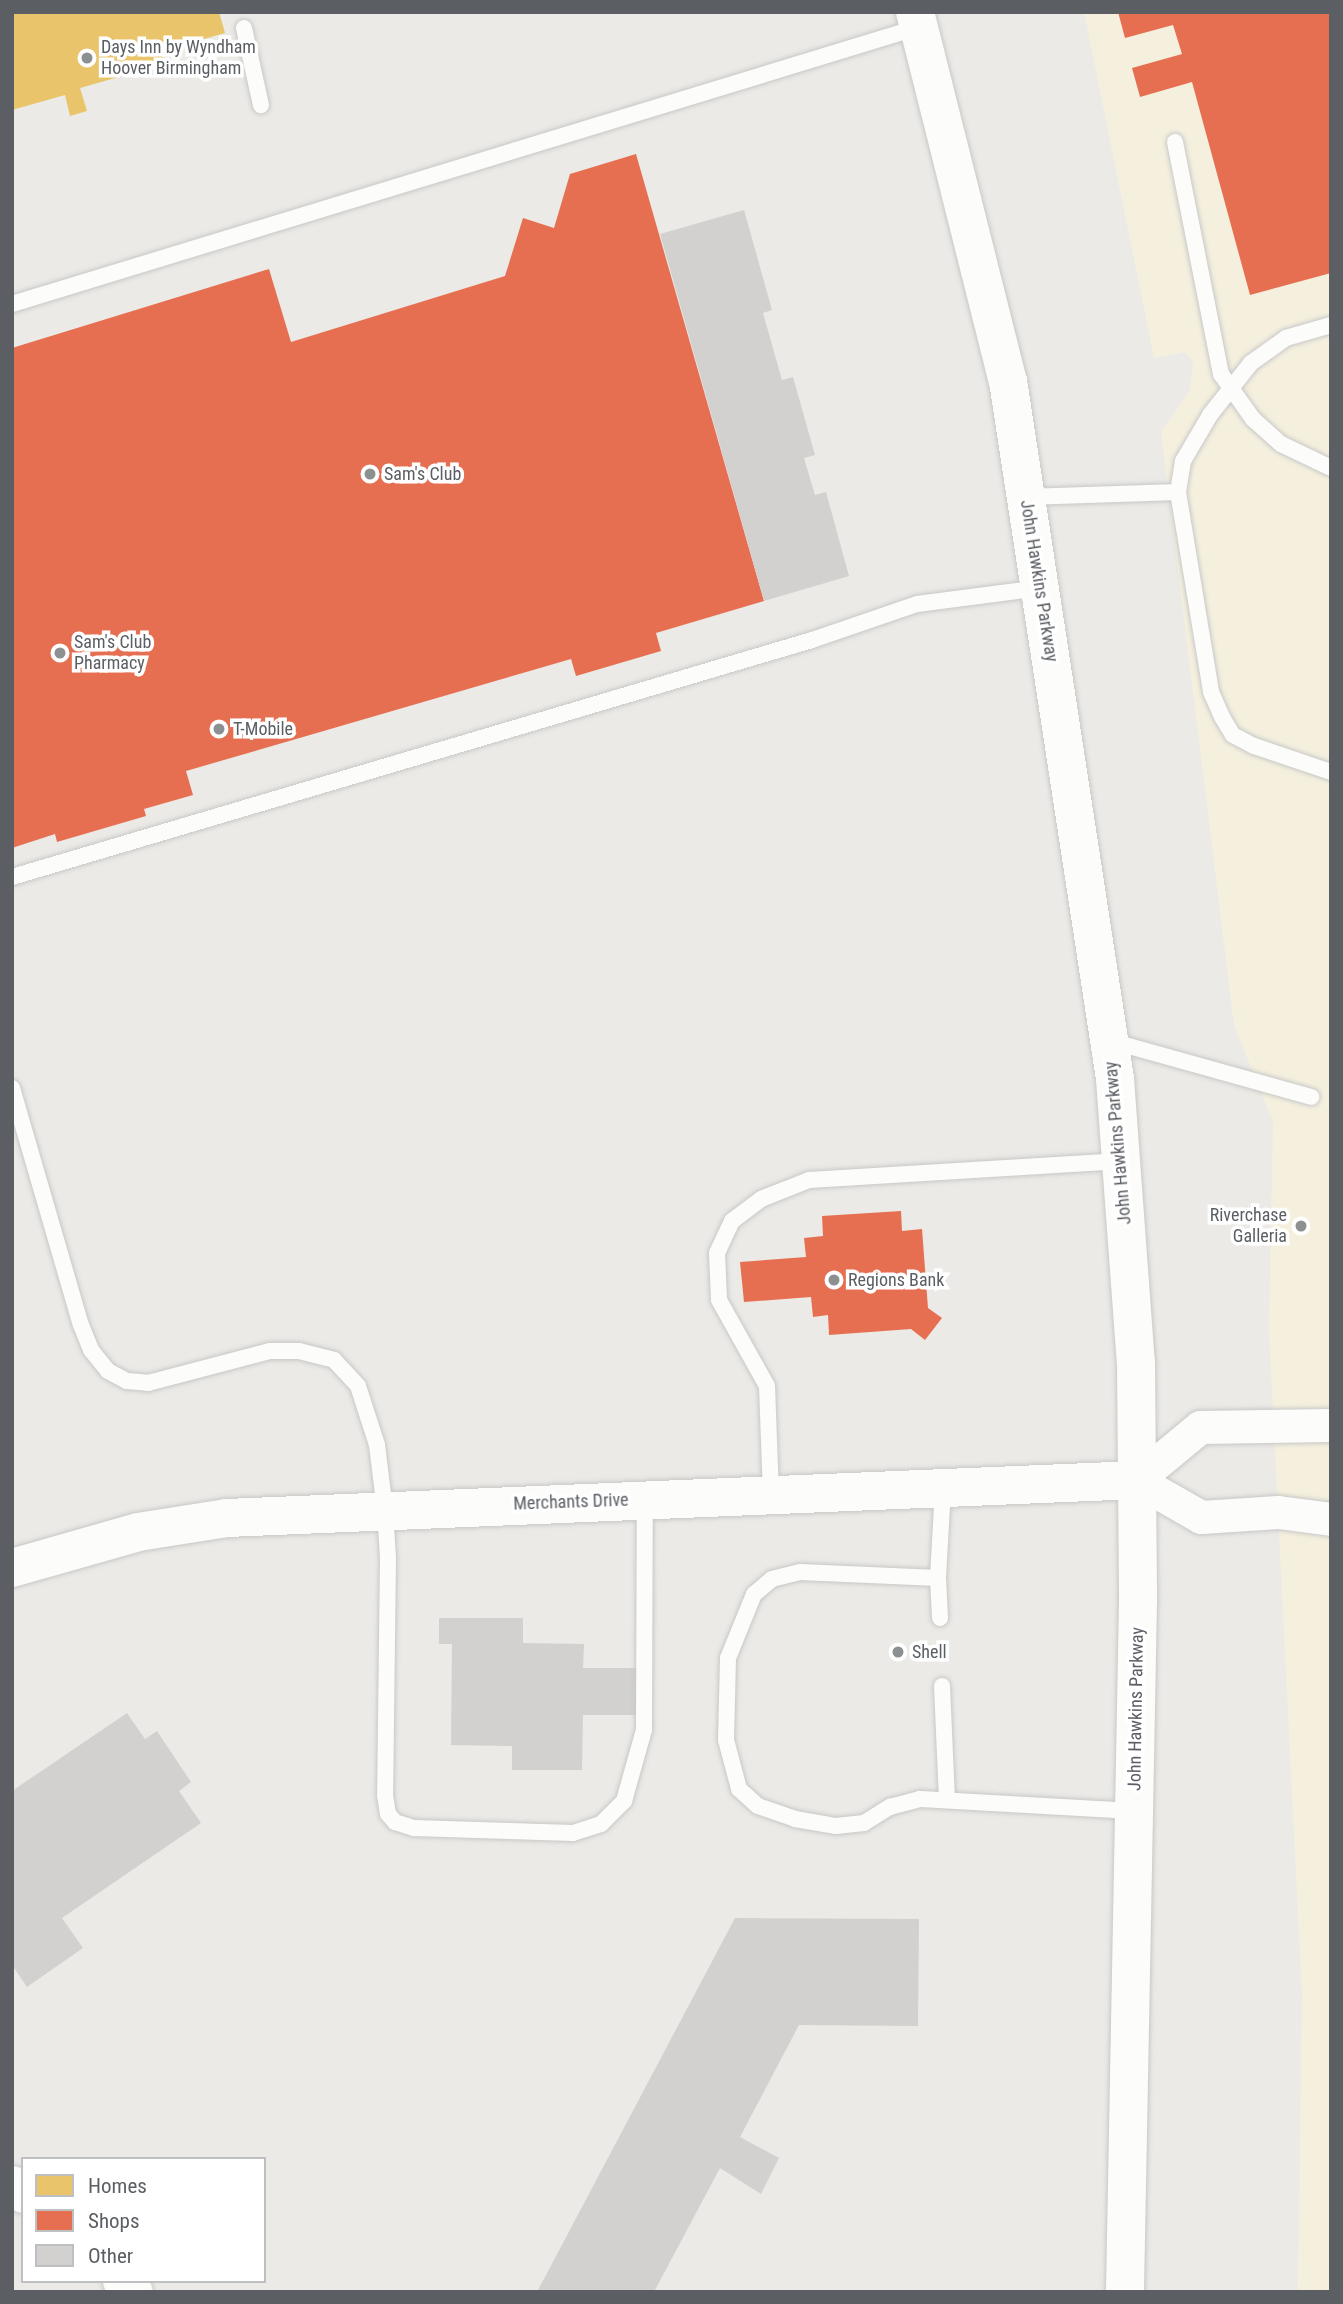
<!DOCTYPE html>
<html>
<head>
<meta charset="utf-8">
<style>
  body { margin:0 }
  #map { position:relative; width:1343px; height:2304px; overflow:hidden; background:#ebeae6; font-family:"Roboto Condensed",sans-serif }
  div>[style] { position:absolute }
  .commercial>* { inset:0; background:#f5f0de }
  .homes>* { inset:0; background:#e9c46a }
  .shops>* { inset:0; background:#e76f51 }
  .building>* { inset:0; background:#d2d1cf }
  .roads { filter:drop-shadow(0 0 2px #c8c8c8) drop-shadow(0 0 2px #c8c8c8) }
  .service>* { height:16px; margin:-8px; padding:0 8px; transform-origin:8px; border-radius:8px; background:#fcfcfb }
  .minor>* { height:33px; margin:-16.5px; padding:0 16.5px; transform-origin:16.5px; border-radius:16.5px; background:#fcfcfb }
  .tertiary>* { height:38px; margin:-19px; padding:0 19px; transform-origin:19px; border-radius:19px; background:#fcfcfb }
  .secondary>* { height:38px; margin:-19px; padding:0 19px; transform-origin:19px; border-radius:19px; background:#fcfcfb }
  .dots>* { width:19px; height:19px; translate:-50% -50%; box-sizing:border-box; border:4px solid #fff; border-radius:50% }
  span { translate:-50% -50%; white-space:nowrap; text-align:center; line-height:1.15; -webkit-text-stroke:7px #fff; paint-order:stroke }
  .poi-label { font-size:18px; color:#5b5f63 }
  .left { translate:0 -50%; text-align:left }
  .right { translate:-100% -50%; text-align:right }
  .street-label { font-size:18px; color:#5b5f63 }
  .frame { position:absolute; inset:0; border:14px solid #5b5f63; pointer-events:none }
  .legend { position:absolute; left:21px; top:2157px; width:245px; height:126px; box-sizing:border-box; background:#fff; border:2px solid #bdbfc1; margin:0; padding:9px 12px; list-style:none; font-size:21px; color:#5b5f63 }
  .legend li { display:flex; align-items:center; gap:14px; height:35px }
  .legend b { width:35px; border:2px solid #bdbfc1 }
</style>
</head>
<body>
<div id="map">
  <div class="commercial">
    <div style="clip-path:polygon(1084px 12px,1331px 12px,1331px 2292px,1298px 2292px,1302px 1995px,1269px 1330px,1273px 1122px,1234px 1025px,1161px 432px,1190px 390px,1193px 360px,1184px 352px,1154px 358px)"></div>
  </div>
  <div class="homes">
    <div style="clip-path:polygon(12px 12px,219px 12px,225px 33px,161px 51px,164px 64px,80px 88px,87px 111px,70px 116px,65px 95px,12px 110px)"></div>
  </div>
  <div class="shops">
    <div style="clip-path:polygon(1118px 12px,1331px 12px,1331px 273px,1250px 295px,1192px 82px,1140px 97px,1132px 68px,1182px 54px,1173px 25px,1125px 38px)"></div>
    <div style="clip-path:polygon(636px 154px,764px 601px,656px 633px,661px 651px,576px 676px,571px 659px,186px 771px,193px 795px,144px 809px,146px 816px,57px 842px,55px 834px,12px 848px,12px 348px,269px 269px,291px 342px,505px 276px,523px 218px,554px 228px,570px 174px)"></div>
    <div style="clip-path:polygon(901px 1211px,902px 1231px,922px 1229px,928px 1308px,942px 1318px,925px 1340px,911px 1329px,829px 1335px,828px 1315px,813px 1317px,811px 1297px,744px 1302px,740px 1262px,806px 1257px,804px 1238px,823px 1236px,822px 1216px)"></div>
  </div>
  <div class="building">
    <div style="clip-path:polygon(744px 210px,772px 310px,763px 313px,782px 380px,793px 377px,815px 455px,804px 458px,815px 495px,826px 492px,849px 576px,764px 601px,660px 234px)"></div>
    <div style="clip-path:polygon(439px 1618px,523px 1618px,523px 1643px,584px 1644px,583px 1668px,638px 1668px,637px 1715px,583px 1715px,582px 1770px,512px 1770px,512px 1746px,451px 1745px,452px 1644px,439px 1644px)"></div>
    <div style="clip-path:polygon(127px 1713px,145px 1739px,157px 1731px,191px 1782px,179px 1791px,201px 1823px,62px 1918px,83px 1948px,27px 1987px,12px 1965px,12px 1791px)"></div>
    <div style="clip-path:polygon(735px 1918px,919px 1919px,918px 2026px,799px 2025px,740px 2137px,779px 2158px,761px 2194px,720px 2168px,654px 2292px,537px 2292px)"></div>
  </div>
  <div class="roads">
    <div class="service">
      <div style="left:244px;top:28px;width:79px;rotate:77.6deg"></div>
      <div style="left:1175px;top:142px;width:237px;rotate:78.8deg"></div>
      <div style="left:1221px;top:374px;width:55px;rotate:54.6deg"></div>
      <div style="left:1253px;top:419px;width:38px;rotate:42deg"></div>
      <div style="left:1281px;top:444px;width:55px;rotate:25.6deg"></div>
      <div style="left:12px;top:304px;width:948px;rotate:-16.98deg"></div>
      <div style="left:1331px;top:325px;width:47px;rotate:163.9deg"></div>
      <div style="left:1286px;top:338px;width:43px;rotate:144.5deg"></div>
      <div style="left:1251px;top:363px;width:66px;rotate:128.3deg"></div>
      <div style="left:1210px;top:415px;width:53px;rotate:120.4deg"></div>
      <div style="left:1183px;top:461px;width:31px;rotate:99deg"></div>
      <div style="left:1178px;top:492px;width:203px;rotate:80.6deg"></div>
      <div style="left:1211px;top:692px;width:27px;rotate:66deg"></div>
      <div style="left:1222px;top:717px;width:21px;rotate:59deg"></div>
      <div style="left:1233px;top:735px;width:24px;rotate:28deg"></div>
      <div style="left:1254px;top:746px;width:81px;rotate:18.7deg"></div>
      <div style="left:1026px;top:497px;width:152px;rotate:-1.9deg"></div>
      <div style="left:12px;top:877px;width:834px;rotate:-16.5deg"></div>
      <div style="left:812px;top:640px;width:111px;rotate:-18.9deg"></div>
      <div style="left:917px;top:604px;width:124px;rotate:-7.4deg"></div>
      <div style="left:1111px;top:1041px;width:208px;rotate:15.6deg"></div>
      <div style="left:12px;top:1088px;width:247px;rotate:73.8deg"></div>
      <div style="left:81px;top:1325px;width:27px;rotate:68deg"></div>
      <div style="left:91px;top:1350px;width:27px;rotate:51deg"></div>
      <div style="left:108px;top:1371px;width:21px;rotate:28deg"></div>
      <div style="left:127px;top:1381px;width:21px;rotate:5deg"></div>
      <div style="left:148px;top:1383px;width:126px;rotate:-14.7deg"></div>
      <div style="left:270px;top:1351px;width:29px"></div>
      <div style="left:299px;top:1351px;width:36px;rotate:14deg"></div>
      <div style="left:334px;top:1360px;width:35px;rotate:47deg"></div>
      <div style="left:358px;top:1386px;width:62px;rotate:72.1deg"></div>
      <div style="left:377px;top:1445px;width:65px;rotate:83deg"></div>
      <div style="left:385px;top:1510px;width:48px;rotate:86.4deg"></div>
      <div style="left:388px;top:1558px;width:237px;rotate:90.7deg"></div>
      <div style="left:385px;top:1795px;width:19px;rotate:81deg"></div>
      <div style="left:388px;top:1814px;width:11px;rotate:49deg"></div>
      <div style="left:395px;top:1822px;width:20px;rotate:18deg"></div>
      <div style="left:414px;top:1828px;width:159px;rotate:1.8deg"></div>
      <div style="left:573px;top:1833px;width:29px;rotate:-18deg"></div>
      <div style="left:601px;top:1824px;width:33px;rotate:-45deg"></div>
      <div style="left:624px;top:1801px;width:74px;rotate:-74.3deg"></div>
      <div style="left:644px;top:1730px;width:231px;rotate:-89.8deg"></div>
      <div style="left:943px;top:1488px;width:90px;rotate:93.2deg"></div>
      <div style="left:938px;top:1578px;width:138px;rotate:-177.5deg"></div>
      <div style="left:800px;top:1572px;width:29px;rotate:166deg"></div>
      <div style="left:772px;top:1579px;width:23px;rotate:140deg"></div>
      <div style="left:754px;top:1594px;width:69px;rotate:112.1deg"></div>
      <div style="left:728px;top:1658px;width:82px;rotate:91.4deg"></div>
      <div style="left:726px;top:1740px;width:51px;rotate:75.1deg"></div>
      <div style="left:739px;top:1789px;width:25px;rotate:42deg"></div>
      <div style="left:758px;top:1806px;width:39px;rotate:19deg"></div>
      <div style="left:795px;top:1819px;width:42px;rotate:9.7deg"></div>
      <div style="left:836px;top:1826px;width:28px;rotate:-6deg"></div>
      <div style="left:864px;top:1823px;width:31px;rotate:-32deg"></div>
      <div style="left:890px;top:1807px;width:31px;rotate:-15deg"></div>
      <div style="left:920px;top:1799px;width:214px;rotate:3.2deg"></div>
      <div style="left:771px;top:1495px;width:109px;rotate:-92.1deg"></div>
      <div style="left:767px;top:1386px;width:98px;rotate:-119.2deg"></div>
      <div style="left:719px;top:1300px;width:47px;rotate:-92.4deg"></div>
      <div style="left:717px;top:1253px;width:35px;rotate:-65deg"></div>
      <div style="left:732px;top:1221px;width:36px;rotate:-37deg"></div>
      <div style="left:761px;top:1199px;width:52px;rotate:-21.6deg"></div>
      <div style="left:809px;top:1180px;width:313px;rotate:-3.5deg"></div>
      <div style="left:938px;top:1578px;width:40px;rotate:87.1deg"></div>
      <div style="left:942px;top:1686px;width:114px;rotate:87.5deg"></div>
    </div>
    <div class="minor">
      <div style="left:1331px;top:1425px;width:131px;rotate:179.1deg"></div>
      <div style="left:1200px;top:1427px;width:83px;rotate:140.4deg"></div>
      <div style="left:1136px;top:1480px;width:75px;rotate:29.6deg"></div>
      <div style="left:1201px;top:1517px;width:77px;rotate:-3.7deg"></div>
      <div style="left:1278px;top:1512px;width:53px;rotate:7.5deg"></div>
    </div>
    <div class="tertiary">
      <div style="left:12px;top:1568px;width:131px;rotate:-15.9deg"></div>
      <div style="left:138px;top:1532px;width:90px;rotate:-8.9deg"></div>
      <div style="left:227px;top:1518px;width:910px;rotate:-2.39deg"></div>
      <div style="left:12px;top:2185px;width:14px;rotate:39deg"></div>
      <div style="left:122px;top:2281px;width:16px;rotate:43deg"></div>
    </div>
    <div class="secondary">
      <div style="left:915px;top:12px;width:381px;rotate:75.9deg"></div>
      <div style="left:1008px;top:381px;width:706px;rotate:81.28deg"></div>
      <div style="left:1115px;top:1079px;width:285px;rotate:85.8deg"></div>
      <div style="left:1136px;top:1363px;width:238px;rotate:89.5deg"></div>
      <div style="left:1138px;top:1601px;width:691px;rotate:91.08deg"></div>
    </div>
  </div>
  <div class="dots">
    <div style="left:87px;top:58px;background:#8d9091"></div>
    <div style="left:370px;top:474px;background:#8d9091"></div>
    <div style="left:60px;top:653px;background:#8d9091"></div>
    <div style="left:219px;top:729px;background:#8d9091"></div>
    <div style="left:1301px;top:1226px;background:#8d9091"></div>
    <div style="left:834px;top:1280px;background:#8d9091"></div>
    <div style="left:898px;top:1652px;background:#8d9091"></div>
  </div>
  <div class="poi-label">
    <span class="left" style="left:101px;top:58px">Days Inn by Wyndham<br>Hoover Birmingham</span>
    <span class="left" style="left:384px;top:474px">Sam's Club</span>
    <span class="left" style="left:74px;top:653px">Sam's Club<br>Pharmacy</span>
    <span class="left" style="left:233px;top:729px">T-Mobile</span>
    <span class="right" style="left:1287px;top:1226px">Riverchase<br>Galleria</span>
    <span class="left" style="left:848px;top:1280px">Regions Bank</span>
    <span class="left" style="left:912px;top:1652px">Shell</span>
  </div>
  <div class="street-label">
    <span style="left:1039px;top:581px;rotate:81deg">John Hawkins Parkway</span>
    <span style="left:1118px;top:1143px;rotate:-95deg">John Hawkins Parkway</span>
    <span style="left:571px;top:1502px;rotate:-2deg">Merchants Drive</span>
    <span style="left:1136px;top:1709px;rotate:-89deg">John Hawkins Parkway</span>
  </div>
  <div class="frame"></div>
  <ul class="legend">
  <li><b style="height:19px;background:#e9c46a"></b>Homes</li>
  <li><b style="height:19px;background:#e76f51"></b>Shops</li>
  <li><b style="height:19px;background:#d2d1cf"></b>Other</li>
  </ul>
</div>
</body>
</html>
